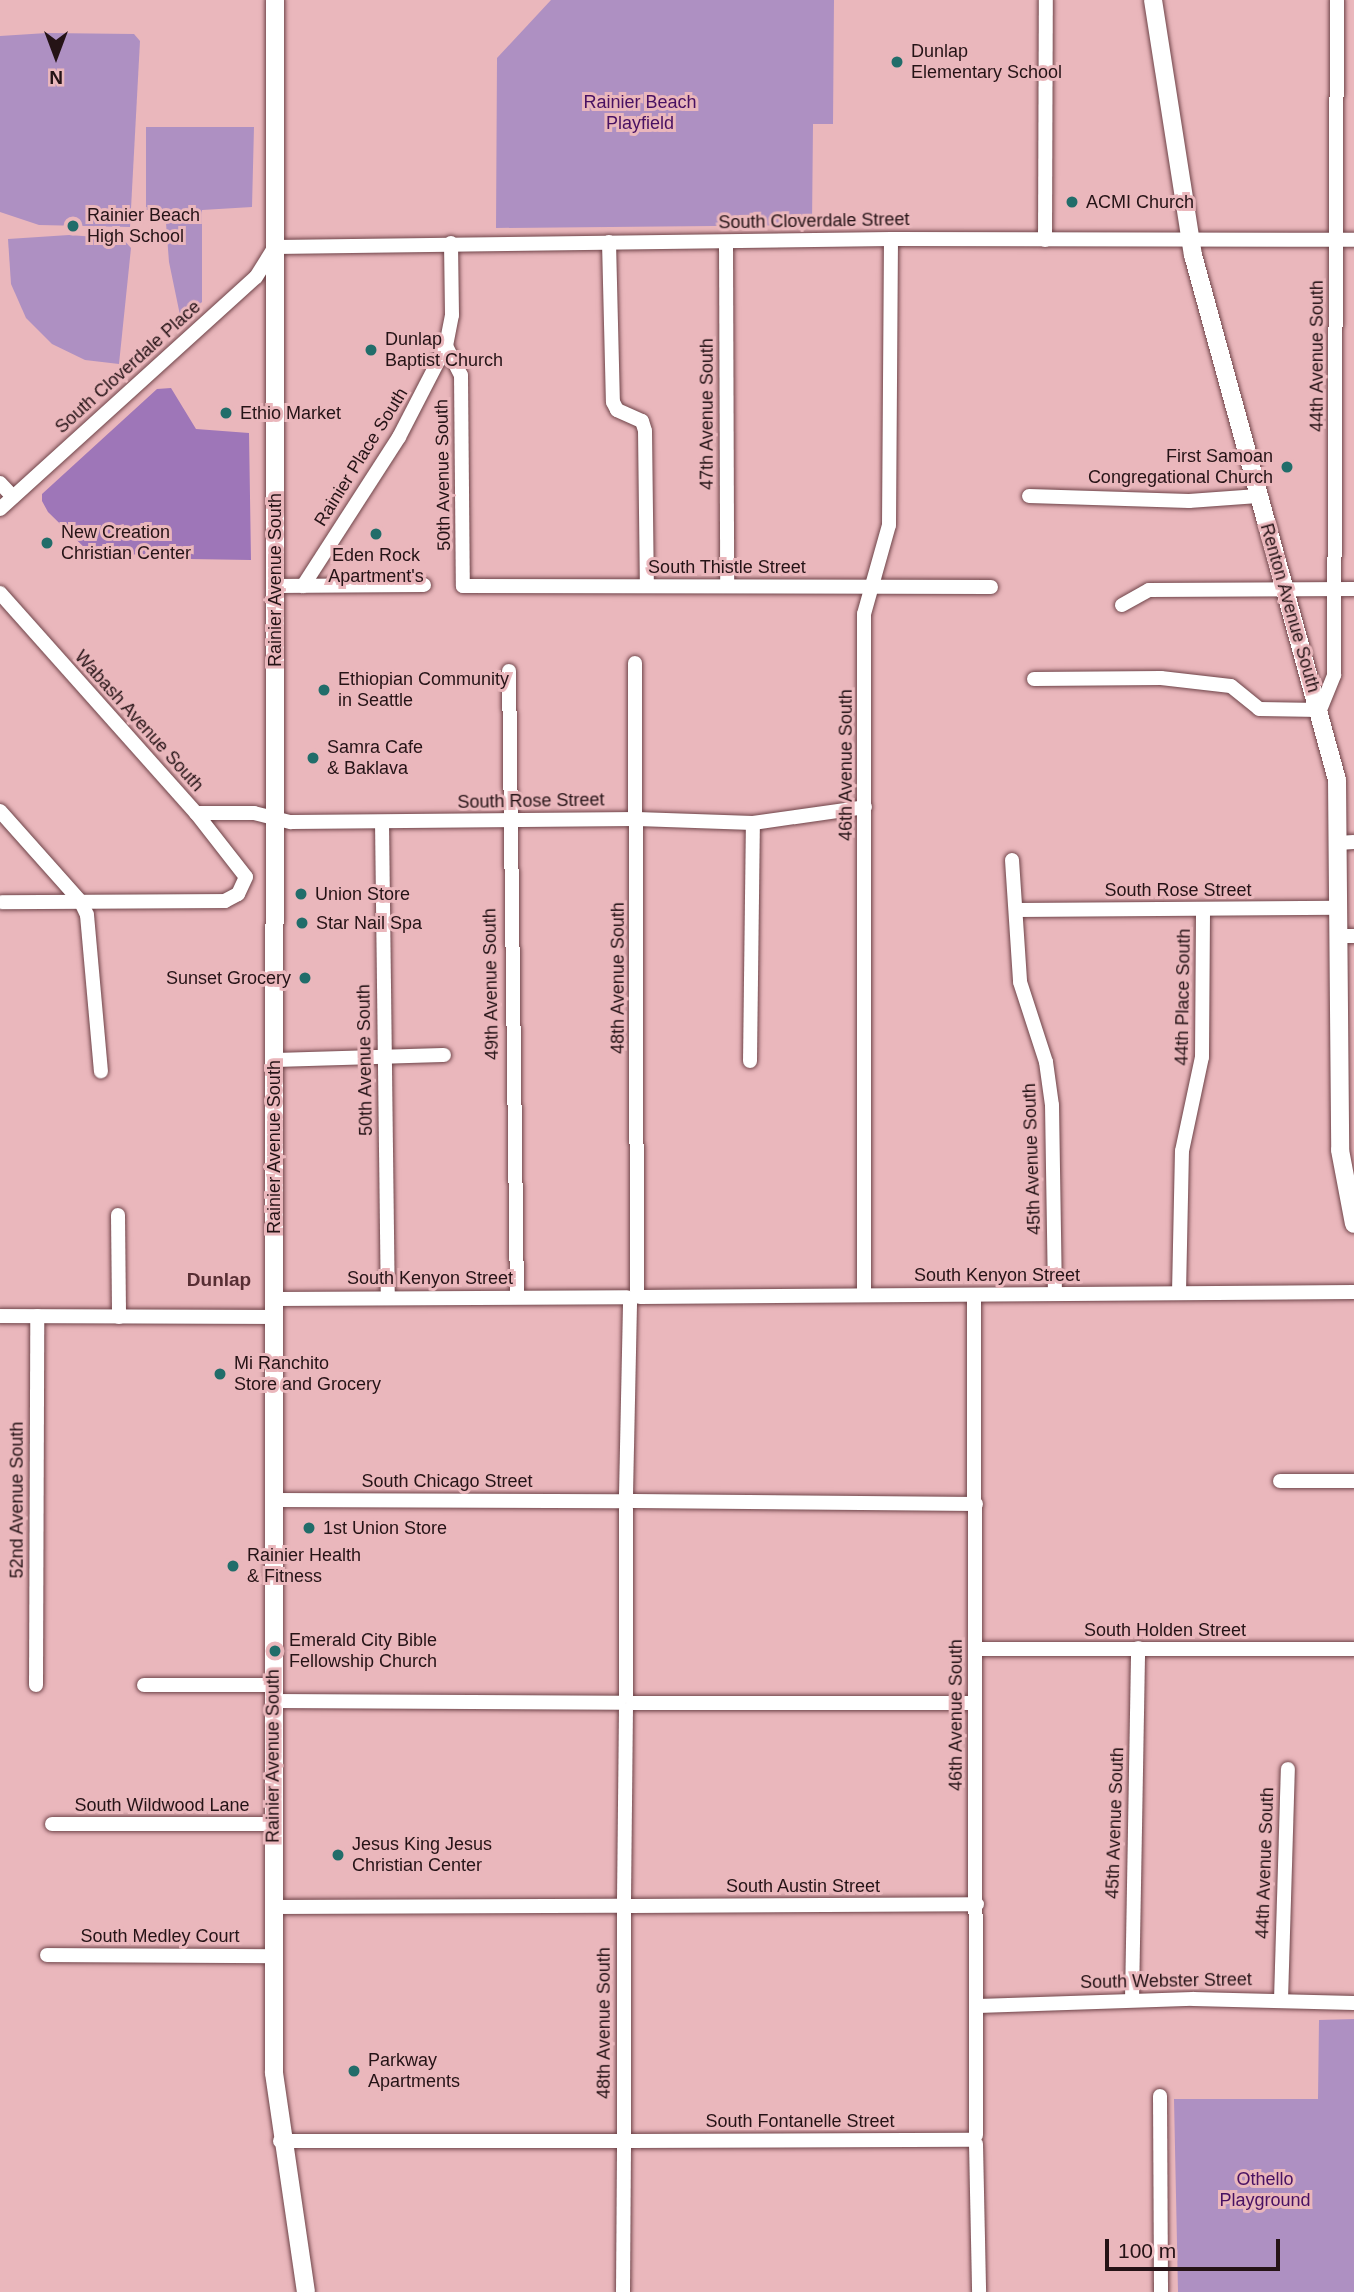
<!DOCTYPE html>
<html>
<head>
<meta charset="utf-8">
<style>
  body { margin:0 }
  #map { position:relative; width:1354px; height:2292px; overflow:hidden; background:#eab7bc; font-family:Arial,sans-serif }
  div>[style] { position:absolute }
  .green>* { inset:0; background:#ae90c2 }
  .forest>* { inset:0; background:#9e76b8 }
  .roads { filter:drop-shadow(0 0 2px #6e4348) drop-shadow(0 0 2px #6e4348) }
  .minor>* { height:14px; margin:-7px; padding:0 7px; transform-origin:7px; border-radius:7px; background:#fff }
  .major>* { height:18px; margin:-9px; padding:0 9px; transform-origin:9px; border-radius:9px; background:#fff }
  .dots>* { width:19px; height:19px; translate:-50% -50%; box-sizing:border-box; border:4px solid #eab7bc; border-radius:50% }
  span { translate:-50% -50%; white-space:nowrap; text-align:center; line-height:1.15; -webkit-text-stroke:6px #eab7bc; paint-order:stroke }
  .poi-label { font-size:18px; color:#251316 }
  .left { translate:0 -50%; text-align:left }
  .right { translate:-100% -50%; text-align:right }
  .park-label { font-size:18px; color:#481162 }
  .street-label { font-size:18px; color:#251316 }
  .neighbourhood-label { font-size:19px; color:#572e33; font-weight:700 }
  .north { position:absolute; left:21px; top:21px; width:70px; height:70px; -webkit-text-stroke:5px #eab7bc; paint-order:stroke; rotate:180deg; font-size:19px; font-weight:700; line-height:28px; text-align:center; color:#251316 }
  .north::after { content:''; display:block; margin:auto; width:24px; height:32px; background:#251316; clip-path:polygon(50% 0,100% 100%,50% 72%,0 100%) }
  .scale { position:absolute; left:1105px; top:2239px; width:175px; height:32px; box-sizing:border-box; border:4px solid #251316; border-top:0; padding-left:9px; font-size:21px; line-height:24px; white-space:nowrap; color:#251316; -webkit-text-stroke:5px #eab7bc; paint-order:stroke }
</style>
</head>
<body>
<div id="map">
  <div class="green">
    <div style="clip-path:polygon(551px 0,834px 0,833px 124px,813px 124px,812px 225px,496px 228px,497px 58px)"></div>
    <div style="clip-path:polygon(47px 33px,134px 34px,140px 41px,130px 227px,39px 225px,0 212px,0 36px)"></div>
    <div style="clip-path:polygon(146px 127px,254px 127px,252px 207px,202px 210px,202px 302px,181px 320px,169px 262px,165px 210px,146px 210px)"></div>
    <div style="clip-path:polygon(69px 235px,123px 239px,131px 248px,119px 364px,85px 360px,52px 344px,26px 318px,11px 284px,8px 239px)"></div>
    <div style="clip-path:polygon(1354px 2019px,1354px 2292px,1178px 2292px,1174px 2099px,1318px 2099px,1319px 2020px)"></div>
  </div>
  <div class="forest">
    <div style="clip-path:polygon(171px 388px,196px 429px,249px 433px,251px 560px,190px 559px,170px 554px,92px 555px,48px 512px,42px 501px,42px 494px,157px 389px)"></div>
  </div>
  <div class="roads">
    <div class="minor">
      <div style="left:1045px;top:240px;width:240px;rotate:-89.8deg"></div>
      <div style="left:609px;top:242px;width:160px;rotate:88.6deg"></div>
      <div style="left:613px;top:402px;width:9px;rotate:63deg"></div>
      <div style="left:617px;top:410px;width:27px;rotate:24deg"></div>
      <div style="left:642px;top:421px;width:10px;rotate:73deg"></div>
      <div style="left:645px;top:431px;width:155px;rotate:89.3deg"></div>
      <div style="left:726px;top:242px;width:344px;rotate:89.8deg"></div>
      <div style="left:451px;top:243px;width:72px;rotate:89.2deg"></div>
      <div style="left:452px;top:315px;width:32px;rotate:101deg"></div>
      <div style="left:446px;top:346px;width:33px;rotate:63deg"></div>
      <div style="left:461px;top:375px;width:211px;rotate:89.5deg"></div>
      <div style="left:463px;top:586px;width:528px;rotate:0.11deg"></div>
      <div style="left:0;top:483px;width:19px;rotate:47deg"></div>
      <div style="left:1029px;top:496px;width:160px;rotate:1.8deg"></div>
      <div style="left:1189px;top:501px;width:69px;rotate:-4.1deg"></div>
      <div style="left:0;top:509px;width:345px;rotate:-42.2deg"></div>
      <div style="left:256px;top:277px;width:36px;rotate:-58deg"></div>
      <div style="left:275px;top:247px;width:616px;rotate:-0.74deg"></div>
      <div style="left:891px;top:239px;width:463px;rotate:0.1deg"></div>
      <div style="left:275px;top:586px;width:149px;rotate:-0.4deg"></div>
      <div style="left:303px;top:586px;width:177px;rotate:-57.2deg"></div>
      <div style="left:399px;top:437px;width:102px;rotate:-62.7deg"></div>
      <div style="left:0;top:593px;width:295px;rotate:48.3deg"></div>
      <div style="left:196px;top:813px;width:81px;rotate:52deg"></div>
      <div style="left:246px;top:877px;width:19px;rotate:115deg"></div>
      <div style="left:238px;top:894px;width:15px;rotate:152deg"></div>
      <div style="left:225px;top:901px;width:223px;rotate:179.7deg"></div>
      <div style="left:1122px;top:605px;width:31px;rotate:-29deg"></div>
      <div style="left:1149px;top:590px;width:205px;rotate:-0.3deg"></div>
      <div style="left:635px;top:663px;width:628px;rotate:89.82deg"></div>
      <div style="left:509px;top:671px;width:626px;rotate:89.27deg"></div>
      <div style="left:1034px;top:679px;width:127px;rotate:-0.5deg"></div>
      <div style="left:1161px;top:678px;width:70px;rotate:6.5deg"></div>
      <div style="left:1231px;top:686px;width:36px;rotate:39deg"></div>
      <div style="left:1259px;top:709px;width:61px;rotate:0.9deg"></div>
      <div style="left:1320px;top:710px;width:38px;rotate:-68deg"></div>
      <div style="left:1334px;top:675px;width:675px;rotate:-89.75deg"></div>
      <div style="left:0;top:811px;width:122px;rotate:48.3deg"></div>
      <div style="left:81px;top:902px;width:14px;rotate:65deg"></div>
      <div style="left:87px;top:915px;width:157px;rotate:84.9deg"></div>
      <div style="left:196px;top:813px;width:58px"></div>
      <div style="left:254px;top:813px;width:38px;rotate:14deg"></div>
      <div style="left:291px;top:822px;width:346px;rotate:-0.5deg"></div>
      <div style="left:637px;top:819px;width:116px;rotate:2deg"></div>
      <div style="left:753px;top:823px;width:113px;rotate:-8.1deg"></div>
      <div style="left:382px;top:822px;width:476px;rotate:89.3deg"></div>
      <div style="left:1338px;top:843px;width:16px;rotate:-4deg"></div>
      <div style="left:1012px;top:860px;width:122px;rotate:86.2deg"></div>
      <div style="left:1020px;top:982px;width:84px;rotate:72deg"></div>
      <div style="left:1046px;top:1062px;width:43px;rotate:82.1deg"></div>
      <div style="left:1052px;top:1105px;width:189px;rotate:89.1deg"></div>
      <div style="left:1017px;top:910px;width:322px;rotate:-0.4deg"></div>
      <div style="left:1339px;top:936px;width:15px"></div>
      <div style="left:274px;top:1060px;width:170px;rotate:-1.7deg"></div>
      <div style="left:750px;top:1061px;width:238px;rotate:-89.3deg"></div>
      <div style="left:118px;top:1215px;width:102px;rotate:89.4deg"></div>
      <div style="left:1179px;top:1293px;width:142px;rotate:-88.8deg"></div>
      <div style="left:1182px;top:1151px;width:96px;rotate:-78deg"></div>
      <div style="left:1202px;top:1057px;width:148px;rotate:-89.6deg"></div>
      <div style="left:864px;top:1295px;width:681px;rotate:-90deg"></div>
      <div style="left:864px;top:614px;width:92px;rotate:-74.3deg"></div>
      <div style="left:889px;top:525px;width:286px;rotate:-89.6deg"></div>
      <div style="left:974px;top:1295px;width:840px;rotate:89.86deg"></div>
      <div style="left:640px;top:1297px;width:714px;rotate:-0.4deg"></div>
      <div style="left:275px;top:1299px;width:352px;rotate:-0.3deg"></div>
      <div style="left:0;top:1316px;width:274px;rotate:0.2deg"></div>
      <div style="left:1280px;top:1481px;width:74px"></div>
      <div style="left:626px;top:1495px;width:192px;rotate:-88.8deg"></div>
      <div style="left:273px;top:1500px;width:347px;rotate:0.2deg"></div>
      <div style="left:633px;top:1501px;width:343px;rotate:0.5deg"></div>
      <div style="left:975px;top:1649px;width:379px"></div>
      <div style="left:36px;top:1685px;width:369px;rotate:-89.8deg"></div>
      <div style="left:144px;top:1685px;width:129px"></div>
      <div style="left:626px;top:1696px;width:187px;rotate:-90deg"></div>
      <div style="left:273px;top:1701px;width:346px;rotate:0.3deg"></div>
      <div style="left:633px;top:1703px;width:342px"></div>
      <div style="left:52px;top:1824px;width:220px"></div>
      <div style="left:624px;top:1899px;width:189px;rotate:-89.4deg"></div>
      <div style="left:630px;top:1906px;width:347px;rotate:-0.3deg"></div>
      <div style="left:272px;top:1907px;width:345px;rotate:-0.2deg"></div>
      <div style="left:47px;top:1955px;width:225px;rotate:0.3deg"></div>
      <div style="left:1132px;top:2000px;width:352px;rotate:-89deg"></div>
      <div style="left:1281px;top:2000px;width:231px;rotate:-88.3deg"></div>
      <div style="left:978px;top:2006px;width:215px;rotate:-1.9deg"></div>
      <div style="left:1193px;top:1999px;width:161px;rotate:1.4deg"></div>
      <div style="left:1160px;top:2096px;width:196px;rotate:89.7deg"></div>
      <div style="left:624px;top:2135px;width:223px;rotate:-90deg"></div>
      <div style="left:280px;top:2141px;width:337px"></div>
      <div style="left:629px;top:2141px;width:342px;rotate:-0.2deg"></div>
      <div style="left:976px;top:2144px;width:148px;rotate:88.8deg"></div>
      <div style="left:623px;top:2292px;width:145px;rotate:-89.6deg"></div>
    </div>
    <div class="major">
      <div style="left:275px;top:0;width:2073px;rotate:90.03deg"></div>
      <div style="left:274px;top:2073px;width:221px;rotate:81.7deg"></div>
      <div style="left:1153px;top:0;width:258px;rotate:81.1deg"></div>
      <div style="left:1193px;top:255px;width:544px;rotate:74.66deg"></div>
      <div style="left:1337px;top:780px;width:370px;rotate:89.5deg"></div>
      <div style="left:1340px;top:1150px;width:75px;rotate:79.3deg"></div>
    </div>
  </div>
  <div class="dots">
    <div style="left:897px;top:62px;background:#216d6a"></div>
    <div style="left:1072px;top:202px;background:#216d6a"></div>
    <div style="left:73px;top:226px;background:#216d6a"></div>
    <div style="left:371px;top:350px;background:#216d6a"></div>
    <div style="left:226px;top:413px;background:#216d6a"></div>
    <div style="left:1287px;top:467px;background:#216d6a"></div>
    <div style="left:376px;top:534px;background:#216d6a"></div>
    <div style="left:47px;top:543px;background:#216d6a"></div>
    <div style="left:324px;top:690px;background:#216d6a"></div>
    <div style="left:313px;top:758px;background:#216d6a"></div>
    <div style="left:301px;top:894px;background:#216d6a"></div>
    <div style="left:302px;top:923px;background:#216d6a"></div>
    <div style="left:305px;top:978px;background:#216d6a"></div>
    <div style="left:220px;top:1374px;background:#216d6a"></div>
    <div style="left:309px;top:1528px;background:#216d6a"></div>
    <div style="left:233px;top:1566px;background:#216d6a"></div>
    <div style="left:275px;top:1651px;background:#216d6a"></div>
    <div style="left:338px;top:1855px;background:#216d6a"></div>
    <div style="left:354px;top:2071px;background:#216d6a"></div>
  </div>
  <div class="poi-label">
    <span class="left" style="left:911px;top:62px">Dunlap<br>Elementary School</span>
    <span class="left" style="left:1086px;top:202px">ACMI Church</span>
    <span class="left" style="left:87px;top:226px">Rainier Beach<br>High School</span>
    <span class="left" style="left:385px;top:350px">Dunlap<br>Baptist Church</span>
    <span class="left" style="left:240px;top:413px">Ethio Market</span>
    <span class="right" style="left:1273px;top:467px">First Samoan<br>Congregational Church</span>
    <span class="left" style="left:61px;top:543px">New Creation<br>Christian Center</span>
    <span style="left:376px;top:566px">Eden Rock<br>Apartment's</span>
    <span class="left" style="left:338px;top:690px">Ethiopian Community<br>in Seattle</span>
    <span class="left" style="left:327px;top:758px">Samra Cafe<br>&amp; Baklava</span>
    <span class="left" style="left:315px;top:894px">Union Store</span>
    <span class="left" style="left:316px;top:923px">Star Nail Spa</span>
    <span class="right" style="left:291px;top:978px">Sunset Grocery</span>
    <span class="left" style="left:234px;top:1374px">Mi Ranchito<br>Store and Grocery</span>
    <span class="left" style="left:323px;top:1528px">1st Union Store</span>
    <span class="left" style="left:247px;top:1566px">Rainier Health<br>&amp; Fitness</span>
    <span class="left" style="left:289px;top:1651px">Emerald City Bible<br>Fellowship Church</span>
    <span class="left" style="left:352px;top:1855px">Jesus King Jesus<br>Christian Center</span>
    <span class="left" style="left:368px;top:2071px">Parkway<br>Apartments</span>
  </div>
  <div class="park-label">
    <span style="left:640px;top:113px">Rainier Beach<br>Playfield</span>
    <span style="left:1265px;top:2190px">Othello<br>Playground</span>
  </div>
  <div class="street-label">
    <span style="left:814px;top:221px;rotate:-1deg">South Cloverdale Street</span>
    <span style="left:1317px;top:356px;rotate:-90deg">44th Avenue South</span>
    <span style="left:128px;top:367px;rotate:-42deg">South Cloverdale Place</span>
    <span style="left:707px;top:414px;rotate:-90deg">47th Avenue South</span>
    <span style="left:361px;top:457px;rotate:-58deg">Rainier Place South</span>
    <span style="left:443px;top:475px;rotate:-91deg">50th Avenue South</span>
    <span style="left:727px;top:567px">South Thistle Street</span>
    <span style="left:275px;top:580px;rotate:-90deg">Rainier Avenue South</span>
    <span style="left:1290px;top:608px;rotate:74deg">Renton Avenue South</span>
    <span style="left:139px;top:721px;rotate:48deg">Wabash Avenue South</span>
    <span style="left:846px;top:765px;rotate:-90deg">46th Avenue South</span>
    <span style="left:531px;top:801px;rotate:-1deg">South Rose Street</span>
    <span style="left:1178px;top:890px">South Rose Street</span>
    <span style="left:618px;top:978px;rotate:-90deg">48th Avenue South</span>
    <span style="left:491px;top:984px;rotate:-91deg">49th Avenue South</span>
    <span style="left:1183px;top:997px;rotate:-89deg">44th Place South</span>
    <span style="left:365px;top:1060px;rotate:-91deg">50th Avenue South</span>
    <span style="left:274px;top:1147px;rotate:-90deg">Rainier Avenue South</span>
    <span style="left:1032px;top:1159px;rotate:-92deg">45th Avenue South</span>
    <span style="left:997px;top:1275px">South Kenyon Street</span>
    <span style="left:430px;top:1278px">South Kenyon Street</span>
    <span style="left:447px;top:1481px">South Chicago Street</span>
    <span style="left:17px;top:1500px;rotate:-90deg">52nd Avenue South</span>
    <span style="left:1165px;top:1630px">South Holden Street</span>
    <span style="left:956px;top:1715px;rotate:-90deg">46th Avenue South</span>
    <span style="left:273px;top:1756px;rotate:-90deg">Rainier Avenue South</span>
    <span style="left:162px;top:1805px">South Wildwood Lane</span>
    <span style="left:1115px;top:1823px;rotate:-88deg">45th Avenue South</span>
    <span style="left:1265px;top:1863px;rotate:-88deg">44th Avenue South</span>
    <span style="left:803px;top:1886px">South Austin Street</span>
    <span style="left:160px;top:1936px">South Medley Court</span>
    <span style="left:1166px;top:1981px;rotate:-1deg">South Webster Street</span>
    <span style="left:604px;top:2023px;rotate:-90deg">48th Avenue South</span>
    <span style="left:800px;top:2121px">South Fontanelle Street</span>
  </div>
  <div class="neighbourhood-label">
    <span style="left:219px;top:1280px">Dunlap</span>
  </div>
  <div class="north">N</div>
  <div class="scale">100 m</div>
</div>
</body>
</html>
